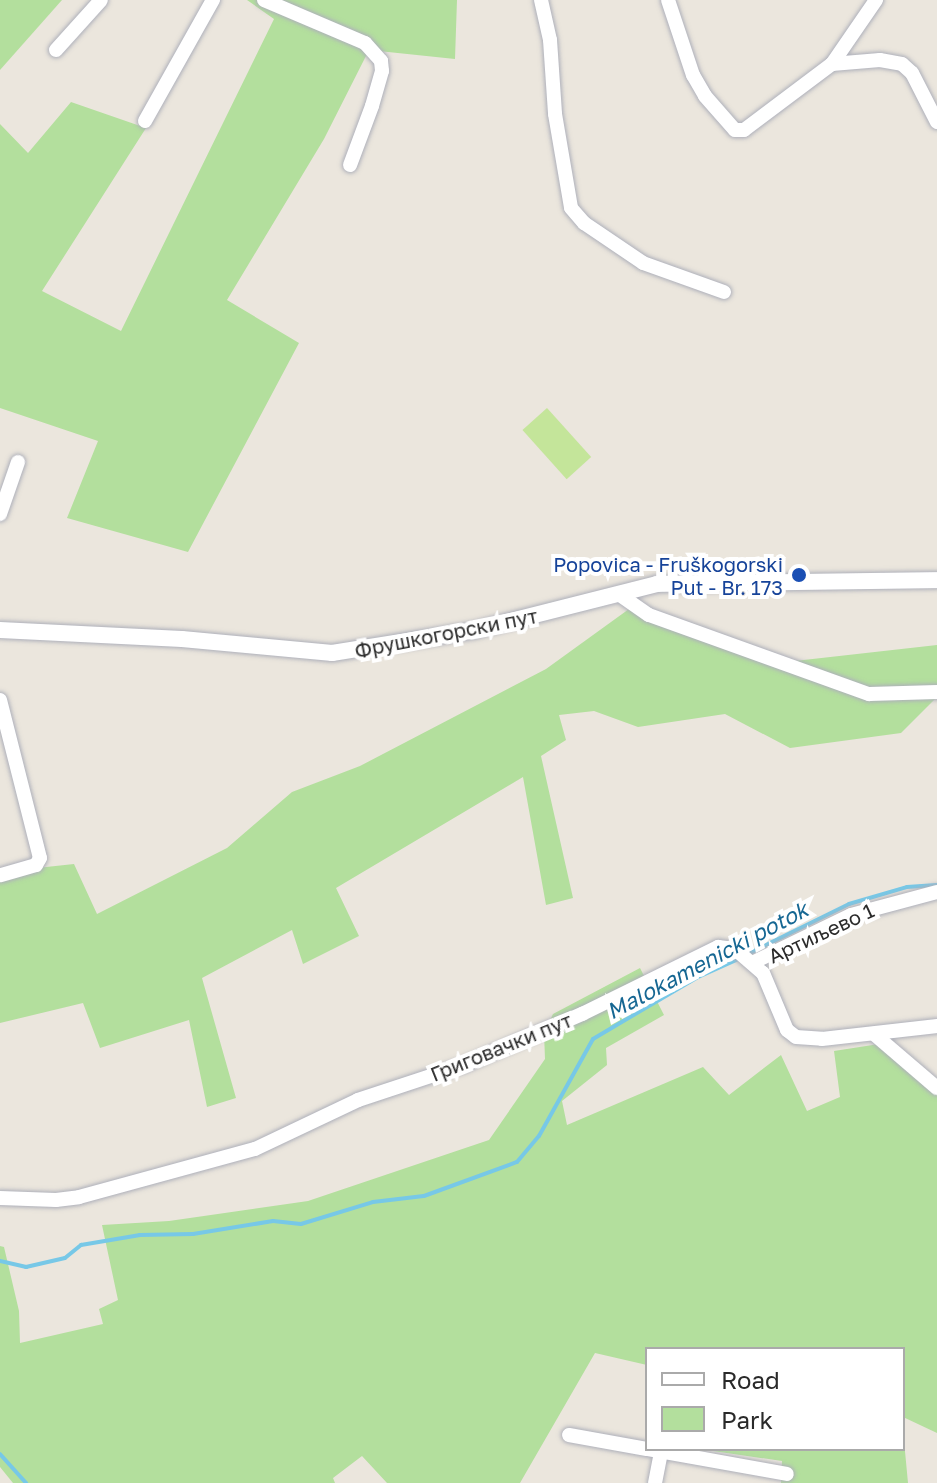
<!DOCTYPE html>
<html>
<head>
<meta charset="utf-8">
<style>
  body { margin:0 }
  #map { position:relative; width:937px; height:1483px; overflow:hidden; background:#ebe6dd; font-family:"Golos Text",sans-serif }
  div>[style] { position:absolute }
  .green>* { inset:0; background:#b3df9d }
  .pitch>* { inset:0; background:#c4e59a; transform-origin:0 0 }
  .stream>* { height:4px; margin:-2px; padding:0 2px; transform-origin:2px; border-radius:2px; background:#77c8e7 }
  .roads { filter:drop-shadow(0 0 2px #aeb0ba) drop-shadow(0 0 2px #aeb0ba) }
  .minor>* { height:14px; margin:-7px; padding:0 7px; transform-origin:7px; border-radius:7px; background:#fff }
  .tertiary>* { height:16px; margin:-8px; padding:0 8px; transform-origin:8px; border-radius:8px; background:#fff }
  .dots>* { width:22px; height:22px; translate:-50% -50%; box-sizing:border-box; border:4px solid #fff; border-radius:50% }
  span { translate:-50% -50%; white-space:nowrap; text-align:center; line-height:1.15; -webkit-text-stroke:8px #fff; paint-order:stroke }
  .transit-label { font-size:20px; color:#164399 }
  .right { translate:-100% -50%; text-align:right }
  .street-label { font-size:20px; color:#2a2a2a }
  .water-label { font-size:22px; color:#166793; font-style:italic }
  .legend { position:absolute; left:645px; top:1347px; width:260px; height:104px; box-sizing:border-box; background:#fff; border:2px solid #aaa; margin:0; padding:10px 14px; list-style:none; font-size:24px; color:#2a2a2a }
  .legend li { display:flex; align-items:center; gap:16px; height:40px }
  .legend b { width:40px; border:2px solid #aaa }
</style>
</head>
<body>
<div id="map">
  <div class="green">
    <div style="clip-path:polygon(0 0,62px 0,0 70px)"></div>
    <div style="clip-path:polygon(247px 0,457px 0,455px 59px,369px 50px,324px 139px,227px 300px,299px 343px,188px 552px,67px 518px,98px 441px,0 408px,0 124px,28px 153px,71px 102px,146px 128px,42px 291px,121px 331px,274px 19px)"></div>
    <div style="clip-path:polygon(629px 609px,768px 664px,937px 645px,937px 697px,901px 733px,790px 748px,725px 714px,638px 727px,594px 711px,559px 715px,566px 740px,541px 756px,573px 898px,546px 905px,523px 777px,336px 888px,359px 936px,303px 964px,292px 930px,202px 978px,236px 1098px,207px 1107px,189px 1020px,100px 1048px,83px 1003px,0 1023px,0 872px,74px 864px,97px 914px,227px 848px,292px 792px,360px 766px,546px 669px)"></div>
    <div style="clip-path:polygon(640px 968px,664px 1015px,606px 1048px,607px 1065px,562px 1101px,567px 1125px,703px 1067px,729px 1095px,781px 1055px,807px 1111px,840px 1097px,834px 1051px,879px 1044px,937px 1089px,937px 1433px,903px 1417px,903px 1349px,647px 1349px,647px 1365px,595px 1353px,520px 1483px,387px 1483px,362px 1456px,333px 1478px,335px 1483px,13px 1483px,0 1467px,0 1246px,4px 1247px,19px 1311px,20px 1343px,103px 1324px,99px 1309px,118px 1300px,102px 1225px,169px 1221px,308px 1201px,489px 1140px,545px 1059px,544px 1033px,553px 1014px)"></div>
    <div style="clip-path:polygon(903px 1430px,908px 1483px,781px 1483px,782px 1461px,713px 1451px,903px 1449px)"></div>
  </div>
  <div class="pitch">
    <div style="left:547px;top:408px;width:66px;height:33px;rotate:48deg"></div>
  </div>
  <div class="stream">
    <div style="left:746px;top:955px;width:115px;rotate:-26.3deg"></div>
    <div style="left:849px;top:904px;width:60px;rotate:-16.3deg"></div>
    <div style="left:907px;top:887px;width:30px;rotate:-4deg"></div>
    <div style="left:0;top:1261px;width:27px;rotate:13deg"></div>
    <div style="left:26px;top:1267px;width:40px;rotate:-13deg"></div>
    <div style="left:65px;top:1258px;width:21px;rotate:-39deg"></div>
    <div style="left:81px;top:1245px;width:60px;rotate:-9.6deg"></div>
    <div style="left:140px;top:1235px;width:53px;rotate:-1.1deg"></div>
    <div style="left:193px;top:1234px;width:81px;rotate:-9.2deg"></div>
    <div style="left:273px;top:1221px;width:28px;rotate:6deg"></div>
    <div style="left:301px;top:1224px;width:75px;rotate:-17deg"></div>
    <div style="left:373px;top:1202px;width:51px;rotate:-6.7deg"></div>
    <div style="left:424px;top:1196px;width:99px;rotate:-20.1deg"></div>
    <div style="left:517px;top:1162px;width:34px;rotate:-50deg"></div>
    <div style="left:539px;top:1136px;width:111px;rotate:-60.9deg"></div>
    <div style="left:593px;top:1039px;width:120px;rotate:-30.6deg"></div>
    <div style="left:696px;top:978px;width:46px;rotate:-24.3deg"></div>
    <div style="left:0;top:1454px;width:39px;rotate:48deg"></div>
  </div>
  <div class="roads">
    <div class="minor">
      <div style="left:264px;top:0;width:110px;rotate:23.1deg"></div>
      <div style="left:365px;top:43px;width:24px;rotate:48deg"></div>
      <div style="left:381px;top:61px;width:10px;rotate:84deg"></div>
      <div style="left:382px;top:71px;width:36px;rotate:106deg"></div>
      <div style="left:372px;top:106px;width:63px;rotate:110.4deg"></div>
      <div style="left:541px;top:0;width:41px;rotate:77.3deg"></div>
      <div style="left:550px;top:40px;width:74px;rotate:86.1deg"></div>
      <div style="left:555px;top:114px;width:95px;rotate:80.3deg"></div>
      <div style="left:571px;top:208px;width:20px;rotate:49deg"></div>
      <div style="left:584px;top:223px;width:71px;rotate:34.1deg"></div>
      <div style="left:643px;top:263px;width:86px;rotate:19.7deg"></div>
      <div style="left:668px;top:0;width:79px;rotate:71.6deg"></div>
      <div style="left:693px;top:75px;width:24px;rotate:60deg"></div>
      <div style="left:705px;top:96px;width:45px;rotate:48.6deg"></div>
      <div style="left:735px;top:130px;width:9px"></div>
      <div style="left:744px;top:130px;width:110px;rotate:-36.9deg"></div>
      <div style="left:832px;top:64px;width:78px;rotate:-55.5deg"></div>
      <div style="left:56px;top:50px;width:67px;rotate:-48deg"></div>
      <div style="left:832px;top:64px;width:48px;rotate:-4.8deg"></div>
      <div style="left:880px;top:60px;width:22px;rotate:10deg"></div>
      <div style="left:902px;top:64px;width:13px;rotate:42deg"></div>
      <div style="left:912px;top:73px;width:55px;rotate:63deg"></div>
      <div style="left:145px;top:121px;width:139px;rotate:-60.7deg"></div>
      <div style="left:0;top:514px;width:55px;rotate:-70.9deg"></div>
      <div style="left:620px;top:595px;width:35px;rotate:35deg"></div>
      <div style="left:649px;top:615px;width:234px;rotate:19.8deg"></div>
      <div style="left:869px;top:694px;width:68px;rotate:-1.7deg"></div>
      <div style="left:0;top:700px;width:163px;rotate:75.8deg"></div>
      <div style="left:40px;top:858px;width:8px;rotate:120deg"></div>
      <div style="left:36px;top:865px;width:37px;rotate:164deg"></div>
      <div style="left:752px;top:963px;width:110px;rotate:-25.9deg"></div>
      <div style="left:851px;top:915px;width:89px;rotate:-15deg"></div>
      <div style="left:874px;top:1034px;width:83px;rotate:40.6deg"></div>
      <div style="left:0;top:1198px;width:56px;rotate:2deg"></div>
      <div style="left:56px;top:1200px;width:23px;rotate:-7deg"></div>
      <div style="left:79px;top:1197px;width:182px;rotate:-15.3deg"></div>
      <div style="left:255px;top:1149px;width:114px;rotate:-25.4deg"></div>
      <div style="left:358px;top:1100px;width:112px;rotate:-18.3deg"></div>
      <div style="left:464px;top:1065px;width:129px;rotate:-23.4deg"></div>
      <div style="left:582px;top:1014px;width:152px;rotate:-26.2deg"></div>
      <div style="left:718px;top:947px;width:17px;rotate:7deg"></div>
      <div style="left:735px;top:949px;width:37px;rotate:41deg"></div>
      <div style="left:763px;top:973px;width:62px;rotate:67.2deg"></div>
      <div style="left:787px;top:1030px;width:11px;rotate:38deg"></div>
      <div style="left:796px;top:1037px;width:26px;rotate:4deg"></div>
      <div style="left:822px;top:1039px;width:116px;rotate:-6.4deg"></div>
      <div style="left:569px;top:1435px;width:79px;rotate:10.2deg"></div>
      <div style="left:648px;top:1449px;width:141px;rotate:10.2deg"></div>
      <div style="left:655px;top:1483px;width:33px;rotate:-79deg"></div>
    </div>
    <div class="tertiary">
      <div style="left:0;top:630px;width:182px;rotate:2.8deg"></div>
      <div style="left:182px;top:639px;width:151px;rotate:5.3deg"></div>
      <div style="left:332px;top:653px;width:145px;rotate:-9.1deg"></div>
      <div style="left:475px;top:630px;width:188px;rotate:-14.2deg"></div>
      <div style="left:657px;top:584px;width:280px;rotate:-0.8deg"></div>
    </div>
  </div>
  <div class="dots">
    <div style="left:799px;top:575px;background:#1a4fb4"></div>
  </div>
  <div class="transit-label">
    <span class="right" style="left:783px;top:576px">Popovica - Fruškogorski<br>Put - Br. 173</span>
  </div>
  <div class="street-label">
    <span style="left:446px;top:633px;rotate:-11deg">Фрушкогорски пут</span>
    <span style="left:821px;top:933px;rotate:-25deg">Артиљево 1</span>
    <span style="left:501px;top:1047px;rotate:-22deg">Григовачки пут</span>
  </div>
  <div class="water-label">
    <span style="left:707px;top:960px;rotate:-28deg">Malokamenicki potok</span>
  </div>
  <ul class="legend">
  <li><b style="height:10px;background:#fff"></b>Road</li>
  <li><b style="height:22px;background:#b3df9d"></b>Park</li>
  </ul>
</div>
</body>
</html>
